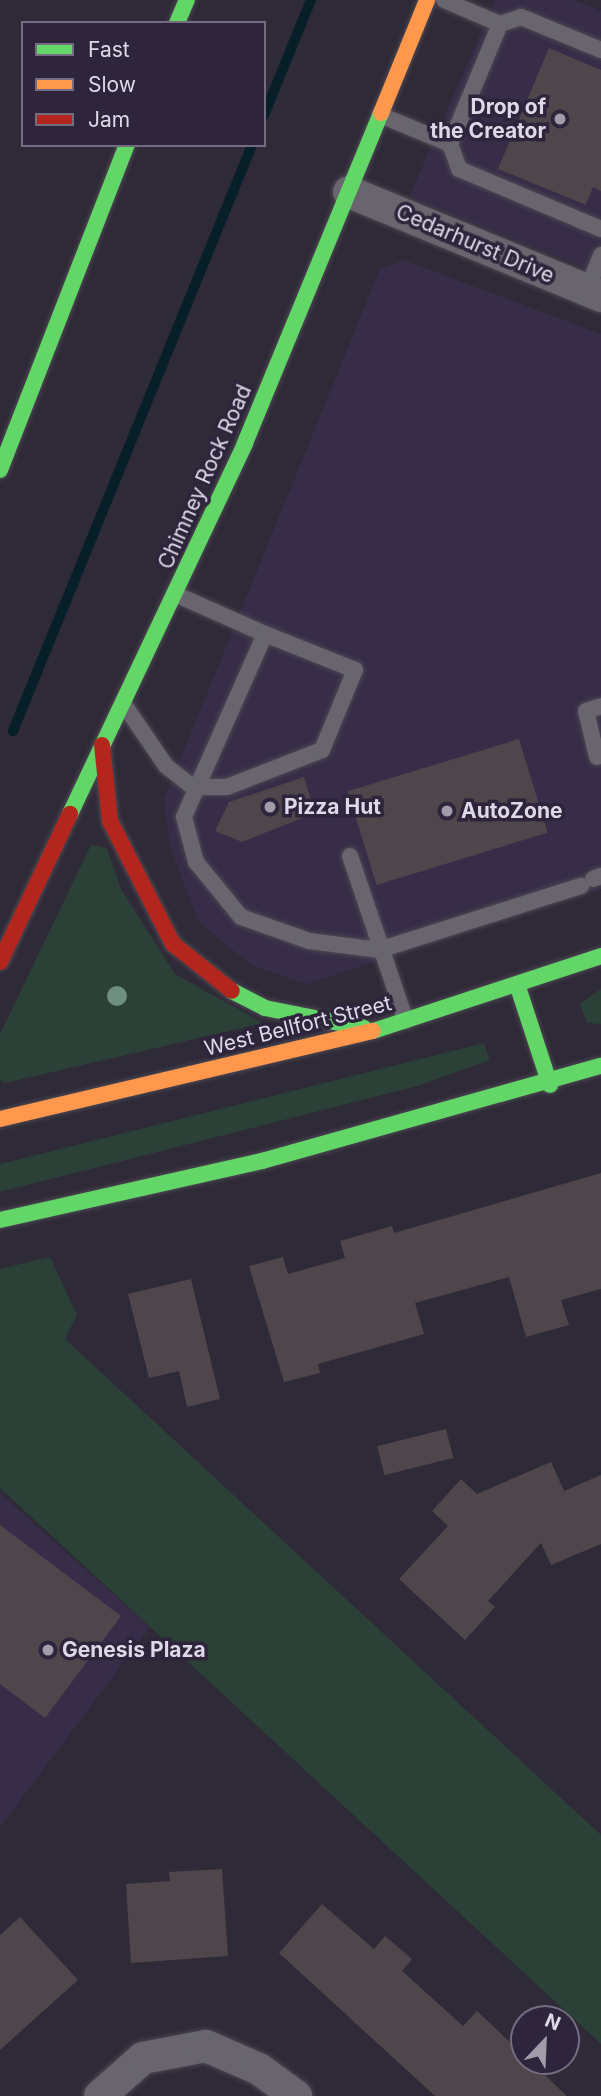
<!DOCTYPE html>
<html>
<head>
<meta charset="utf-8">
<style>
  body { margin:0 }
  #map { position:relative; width:601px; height:2096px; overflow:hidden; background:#2f2a37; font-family:Inter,sans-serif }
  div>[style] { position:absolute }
  .built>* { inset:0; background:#382d48 }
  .green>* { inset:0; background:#2b4036 }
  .stream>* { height:10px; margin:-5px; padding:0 5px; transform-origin:5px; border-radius:5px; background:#071f28 }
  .building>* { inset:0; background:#4e464b; transform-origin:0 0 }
  .roads { filter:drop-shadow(0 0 2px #4b4752) drop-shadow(0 0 2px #4b4752) }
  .lane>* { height:16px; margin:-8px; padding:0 8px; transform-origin:8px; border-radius:8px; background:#68656e }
  .street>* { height:32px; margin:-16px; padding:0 16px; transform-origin:16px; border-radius:16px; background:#68656e }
  .fast>* { height:16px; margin:-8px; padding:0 8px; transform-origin:8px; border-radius:8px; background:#63d668 }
  .slow>* { height:16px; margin:-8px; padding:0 8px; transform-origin:8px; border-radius:8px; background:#ff974d }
  .jam>* { height:16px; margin:-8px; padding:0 8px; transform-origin:8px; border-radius:8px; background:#b3261e }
  .trees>* { width:20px; height:20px; margin:-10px; border-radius:50%; background:#6f8e82 }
  .dots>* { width:19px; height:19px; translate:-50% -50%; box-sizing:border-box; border:4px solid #2e253c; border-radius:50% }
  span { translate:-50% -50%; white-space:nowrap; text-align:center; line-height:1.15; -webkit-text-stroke:7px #2e253c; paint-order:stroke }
  .poi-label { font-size:21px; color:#ded9e8; font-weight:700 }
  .right { translate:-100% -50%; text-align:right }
  .left { translate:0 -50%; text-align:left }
  .street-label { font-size:21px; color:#ded9e8 }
  .legend { position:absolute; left:21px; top:21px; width:245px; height:126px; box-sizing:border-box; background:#2e253c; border:2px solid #746d81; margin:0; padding:9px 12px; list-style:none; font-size:21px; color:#ded9e8 }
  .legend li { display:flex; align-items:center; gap:14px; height:35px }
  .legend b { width:35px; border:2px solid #746d81 }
  .north { position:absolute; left:510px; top:2005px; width:70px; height:70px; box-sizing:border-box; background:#2e253c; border:2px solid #746d81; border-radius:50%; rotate:23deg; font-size:19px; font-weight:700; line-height:28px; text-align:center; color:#ded9e8 }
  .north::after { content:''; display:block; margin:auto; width:24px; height:32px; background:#a19caa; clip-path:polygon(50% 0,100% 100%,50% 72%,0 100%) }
</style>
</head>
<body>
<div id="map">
  <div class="built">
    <div style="clip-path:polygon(495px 0,574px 0,601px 11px,601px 274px,409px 197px)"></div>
    <div style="clip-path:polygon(404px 260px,601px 334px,601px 889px,306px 984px,251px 965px,198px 921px,170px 846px,164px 799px,380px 269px)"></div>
    <div style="clip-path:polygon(0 1493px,150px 1627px,0 1827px)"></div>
  </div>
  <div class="green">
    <div style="clip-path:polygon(91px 845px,107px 848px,121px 889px,175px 974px,263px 1023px,5px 1083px,0 1080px,0 1034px)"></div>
    <div style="clip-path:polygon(601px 989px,601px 1024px,587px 1023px,580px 1004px)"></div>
    <div style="clip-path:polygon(484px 1043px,490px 1060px,417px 1086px,0 1192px,0 1164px)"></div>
    <div style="clip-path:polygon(50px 1257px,77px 1315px,65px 1339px,601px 1835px,601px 2044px,0 1488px,0 1269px)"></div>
  </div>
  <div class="stream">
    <div style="left:264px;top:115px;width:124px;rotate:-67.8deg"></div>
    <div style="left:13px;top:731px;width:633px;rotate:-67.81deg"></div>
  </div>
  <div class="building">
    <div style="clip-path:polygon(549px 48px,601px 70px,601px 191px,593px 187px,586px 205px,498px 169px)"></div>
    <div style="left:519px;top:739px;width:98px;height:179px;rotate:73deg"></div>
    <div style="clip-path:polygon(304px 777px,315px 813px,242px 842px,215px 831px,229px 802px)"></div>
    <div style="clip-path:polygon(601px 1173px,601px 1289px,561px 1300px,569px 1325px,526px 1337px,509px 1277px,415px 1303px,424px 1334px,318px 1364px,320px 1373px,284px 1382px,249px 1266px,283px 1257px,288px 1274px,345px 1258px,340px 1241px,392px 1226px,394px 1233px)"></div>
    <div style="clip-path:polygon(191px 1279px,220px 1399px,187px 1407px,179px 1371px,149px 1378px,128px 1294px)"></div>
    <div style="left:446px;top:1429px;width:30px;height:71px;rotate:76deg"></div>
    <div style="clip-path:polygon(551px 1462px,564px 1491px,601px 1475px,601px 1544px,551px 1565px,541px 1543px,488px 1601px,495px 1607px,465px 1640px,399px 1579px,448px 1526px,432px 1511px,461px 1479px,477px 1494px)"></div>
    <div style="clip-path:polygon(0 1525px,121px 1616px,45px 1718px,0 1684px)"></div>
    <div style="clip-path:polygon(222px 1869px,228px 1956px,131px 1963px,126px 1884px,170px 1881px,169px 1872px)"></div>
    <div style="clip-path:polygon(322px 1904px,374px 1949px,385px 1936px,412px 1959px,402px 1971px,463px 2026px,477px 2011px,567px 2096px,435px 2096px,279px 1953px)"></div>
    <div style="clip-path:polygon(20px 1917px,78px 1980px,0 2050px,0 1935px)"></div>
  </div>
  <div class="roads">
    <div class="lane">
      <div style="left:444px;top:0;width:61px;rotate:23.2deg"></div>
      <div style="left:500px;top:24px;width:22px;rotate:-18deg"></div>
      <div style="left:521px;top:17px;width:87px;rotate:22.4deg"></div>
      <div style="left:500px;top:24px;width:130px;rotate:112.6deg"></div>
      <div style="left:450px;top:144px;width:27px;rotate:70deg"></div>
      <div style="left:459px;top:169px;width:154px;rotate:22.9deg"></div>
      <div style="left:380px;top:115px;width:76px;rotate:22.5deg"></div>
      <div style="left:587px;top:290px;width:38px;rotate:-68deg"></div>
      <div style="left:175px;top:594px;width:98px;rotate:24deg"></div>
      <div style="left:265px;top:634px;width:200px;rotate:113.9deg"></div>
      <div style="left:184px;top:817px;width:47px;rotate:75.1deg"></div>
      <div style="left:196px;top:862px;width:71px;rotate:50.7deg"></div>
      <div style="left:241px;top:917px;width:72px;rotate:19.4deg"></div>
      <div style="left:309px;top:941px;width:71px;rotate:7.3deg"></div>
      <div style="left:379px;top:950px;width:212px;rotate:-17.6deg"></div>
      <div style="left:123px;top:703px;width:76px;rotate:55.7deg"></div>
      <div style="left:166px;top:766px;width:34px;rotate:38deg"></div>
      <div style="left:193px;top:787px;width:34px"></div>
      <div style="left:227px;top:787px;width:102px;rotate:-21.3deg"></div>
      <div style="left:322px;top:750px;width:87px;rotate:-67.6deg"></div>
      <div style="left:355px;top:670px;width:97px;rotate:-158.2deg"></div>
      <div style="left:597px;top:757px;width:47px;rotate:-103.4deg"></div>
      <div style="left:586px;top:711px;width:16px;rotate:-18deg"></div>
      <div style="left:350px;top:856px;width:174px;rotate:71.3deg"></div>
      <div style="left:593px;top:879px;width:9px;rotate:-21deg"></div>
    </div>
    <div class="street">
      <div style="left:349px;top:192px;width:273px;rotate:22.4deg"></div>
      <div style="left:100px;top:2096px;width:57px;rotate:-41.5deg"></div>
      <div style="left:143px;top:2058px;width:64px;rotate:-10.8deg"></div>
      <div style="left:206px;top:2046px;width:58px;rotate:23.5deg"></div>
      <div style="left:259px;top:2069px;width:46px;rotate:36.1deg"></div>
    </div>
    <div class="fast">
      <div style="left:177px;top:23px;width:25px;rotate:-67deg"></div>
      <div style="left:0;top:470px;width:349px;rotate:-68.7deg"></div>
      <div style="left:70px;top:814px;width:410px;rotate:-64.7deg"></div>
      <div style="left:245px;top:443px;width:357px;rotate:-67.6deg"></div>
      <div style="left:518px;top:987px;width:103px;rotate:71.9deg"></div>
      <div style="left:232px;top:991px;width:37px;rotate:27deg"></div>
      <div style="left:265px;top:1008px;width:101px;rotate:11.4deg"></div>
      <div style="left:373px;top:1031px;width:240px;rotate:-18.2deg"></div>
      <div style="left:0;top:1220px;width:269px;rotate:-12.7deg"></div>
      <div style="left:262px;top:1161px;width:352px;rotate:-15.7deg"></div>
    </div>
    <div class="slow">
      <div style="left:381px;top:113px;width:122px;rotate:-67.8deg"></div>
      <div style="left:0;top:1119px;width:383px;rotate:-13.3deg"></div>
    </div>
    <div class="jam">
      <div style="left:102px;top:745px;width:76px;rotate:84deg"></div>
      <div style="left:110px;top:821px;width:138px;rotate:62.9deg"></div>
      <div style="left:173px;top:944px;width:75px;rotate:38.5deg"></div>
      <div style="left:0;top:962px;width:164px;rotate:-64.7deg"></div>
    </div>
  </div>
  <div class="trees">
    <div style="left:117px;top:996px"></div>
  </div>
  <div class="dots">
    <div style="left:560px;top:119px;background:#a19caa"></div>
    <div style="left:270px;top:807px;background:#a19caa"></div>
    <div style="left:447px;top:811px;background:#a19caa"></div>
    <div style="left:48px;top:1650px;background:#a19caa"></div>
  </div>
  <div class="poi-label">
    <span class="right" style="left:546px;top:119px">Drop of<br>the Creator</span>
    <span class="left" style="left:284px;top:807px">Pizza Hut</span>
    <span class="left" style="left:461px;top:811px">AutoZone</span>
    <span class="left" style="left:62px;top:1650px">Genesis Plaza</span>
  </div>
  <div class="street-label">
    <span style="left:475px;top:244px;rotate:23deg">Cedarhurst Drive</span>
    <span style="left:205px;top:477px;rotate:-66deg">Chimney Rock Road</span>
    <span style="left:298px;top:1026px;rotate:-14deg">West Bellfort Street</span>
  </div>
  <ul class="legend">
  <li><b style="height:9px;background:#63d668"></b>Fast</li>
  <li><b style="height:9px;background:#ff974d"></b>Slow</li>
  <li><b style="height:9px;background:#b3261e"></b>Jam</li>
  </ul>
  <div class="north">N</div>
</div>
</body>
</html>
